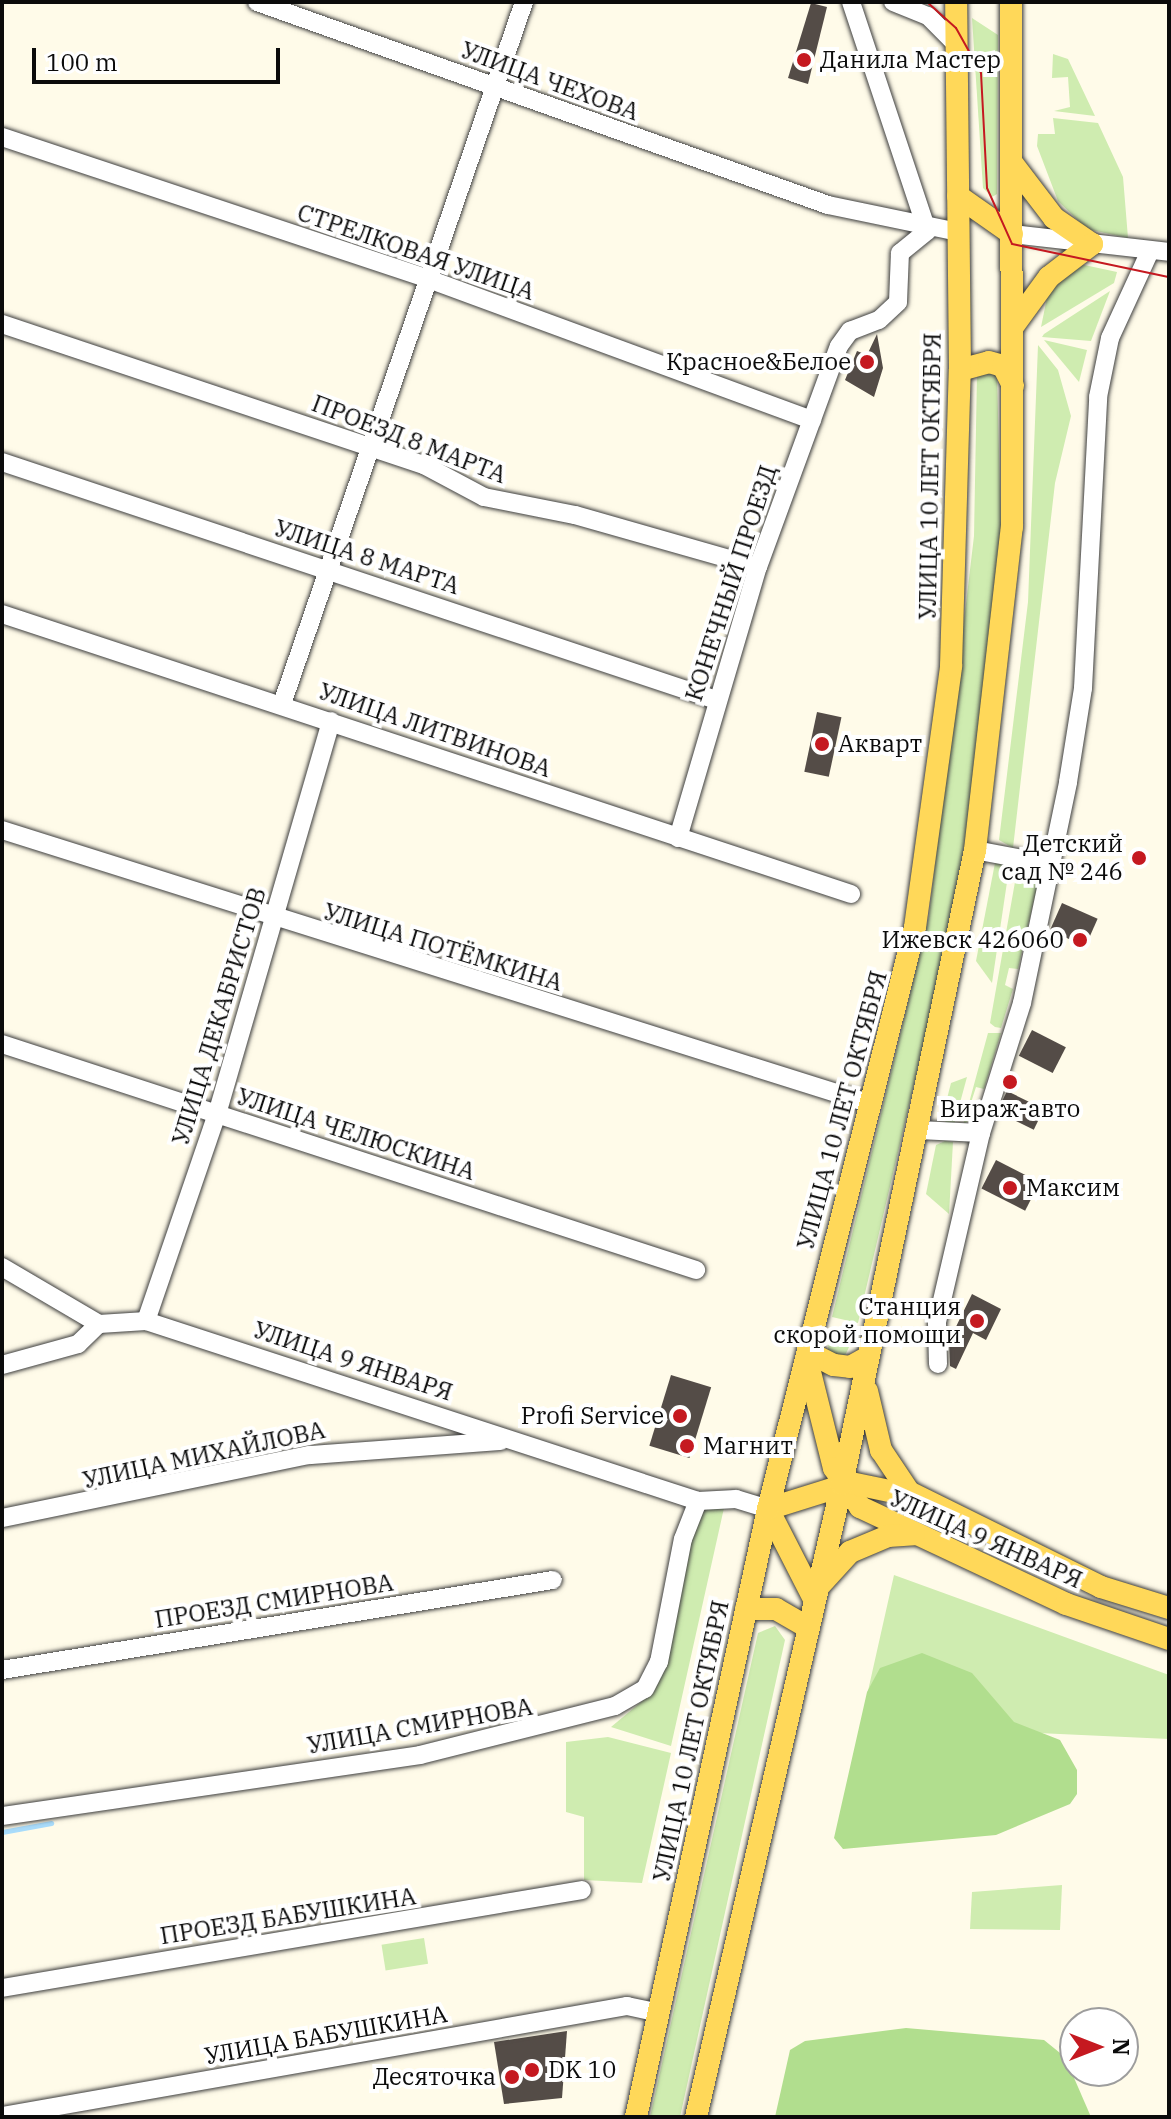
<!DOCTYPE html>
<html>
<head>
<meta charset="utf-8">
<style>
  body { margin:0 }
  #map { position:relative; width:1171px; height:2119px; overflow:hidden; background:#fffbe9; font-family:"IBM Plex Serif",serif }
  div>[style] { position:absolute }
  .green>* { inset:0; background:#cfecb0; transform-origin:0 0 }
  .forest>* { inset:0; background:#b1de8e }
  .stream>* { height:5px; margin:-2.5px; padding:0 2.5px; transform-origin:2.5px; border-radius:2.5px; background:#a9dcfb }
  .building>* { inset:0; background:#544c47; transform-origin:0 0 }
  .roads { filter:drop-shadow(0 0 2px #3e3e3e) drop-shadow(0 0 2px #3e3e3e) }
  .minor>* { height:18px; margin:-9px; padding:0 9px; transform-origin:9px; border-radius:9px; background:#fff }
  .major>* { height:22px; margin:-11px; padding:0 11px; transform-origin:11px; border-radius:11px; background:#ffd859 }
  .tram>* { height:2px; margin:-1px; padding:0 1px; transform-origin:1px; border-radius:1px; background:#c51920 }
  .dots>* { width:22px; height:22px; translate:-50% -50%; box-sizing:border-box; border:4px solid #fff; border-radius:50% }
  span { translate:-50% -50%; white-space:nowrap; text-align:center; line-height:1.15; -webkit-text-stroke:8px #fff; paint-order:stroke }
  .poi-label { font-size:24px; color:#0b0b0b }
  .left { translate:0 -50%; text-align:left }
  .right { translate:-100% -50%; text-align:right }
  .street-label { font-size:24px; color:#0b0b0b }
  .frame { position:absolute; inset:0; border:4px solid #0b0b0b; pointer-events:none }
  .north { position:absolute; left:1059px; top:2007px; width:80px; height:80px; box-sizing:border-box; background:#fff; border:2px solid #9d9d9d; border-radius:50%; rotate:90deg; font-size:22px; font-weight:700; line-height:32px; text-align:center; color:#0b0b0b }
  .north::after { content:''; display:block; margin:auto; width:28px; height:36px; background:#c51920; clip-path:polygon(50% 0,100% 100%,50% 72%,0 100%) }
  .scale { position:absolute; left:32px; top:48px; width:248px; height:36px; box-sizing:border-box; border:4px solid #0b0b0b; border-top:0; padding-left:10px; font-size:24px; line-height:28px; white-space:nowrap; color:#0b0b0b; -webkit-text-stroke:6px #fff; paint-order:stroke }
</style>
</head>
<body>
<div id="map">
  <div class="green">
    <div style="clip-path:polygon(972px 18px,998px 35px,997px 194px,992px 197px,983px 188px)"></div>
    <div style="clip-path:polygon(1053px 54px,1068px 59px,1095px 116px,1054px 111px,1070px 107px,1068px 77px,1052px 78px)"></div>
    <div style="clip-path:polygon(1053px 118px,1098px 123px,1123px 177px,1128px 238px,1087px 229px,1058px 201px,1037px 146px,1038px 134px,1055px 134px)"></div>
    <div style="clip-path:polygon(1075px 263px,1117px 272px,1114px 283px,1041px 327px,1048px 293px)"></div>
    <div style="clip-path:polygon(1110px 291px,1091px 341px,1042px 337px,1044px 334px)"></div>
    <div style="clip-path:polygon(1044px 340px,1087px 350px,1079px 382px)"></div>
    <div style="clip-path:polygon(1038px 345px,1058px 370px,1071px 416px,1055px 483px,1013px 848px,999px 840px,1028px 602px)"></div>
    <div style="clip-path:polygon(988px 370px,997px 375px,1001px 529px,986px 713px,951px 926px,858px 1323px,832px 1317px,929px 916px,974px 536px,977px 374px)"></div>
    <div style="clip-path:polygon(1010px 862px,992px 983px,976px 961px,995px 863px)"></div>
    <div style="clip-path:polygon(1018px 865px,1041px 870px,1018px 969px,1009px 968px,1005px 985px,1013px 989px,1001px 1028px,995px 1027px,990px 1023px)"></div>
    <div style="clip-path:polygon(988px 1033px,1001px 1033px,984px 1089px,976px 1087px,968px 1112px,975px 1115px,963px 1125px)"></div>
    <div style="clip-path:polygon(967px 1077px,954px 1125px,948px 1124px,942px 1118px,951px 1083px)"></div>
    <div style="clip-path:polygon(945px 1141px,953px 1142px,949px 1214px,926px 1194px,936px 1145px)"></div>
    <div style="clip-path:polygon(830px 1327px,855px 1334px,843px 1360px,828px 1350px)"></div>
    <div style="clip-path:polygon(724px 1508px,671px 1746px,611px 1727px,647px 1697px,692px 1525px,705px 1509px)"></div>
    <div style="clip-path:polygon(894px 1575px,1169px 1675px,1169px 1739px,995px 1731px,848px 1780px)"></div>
    <div style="clip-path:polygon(775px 1626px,785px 1640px,680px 2117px,650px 2117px,758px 1633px)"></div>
    <div style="clip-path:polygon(608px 1737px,671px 1753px,642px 1883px,584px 1880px,584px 1817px,566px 1812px,566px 1742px)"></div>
    <div style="clip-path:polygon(1062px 1885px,1060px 1930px,970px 1929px,972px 1892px)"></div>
    <div style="left:424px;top:1938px;width:26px;height:43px;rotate:81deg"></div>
  </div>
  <div class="forest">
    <div style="clip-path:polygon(922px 1653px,972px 1673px,1014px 1722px,1060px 1740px,1077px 1770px,1077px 1794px,1070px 1804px,996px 1835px,843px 1849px,834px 1838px,867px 1692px,880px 1668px)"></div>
    <div style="clip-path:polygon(906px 2028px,1044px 2040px,1065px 2057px,1091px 2117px,775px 2117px,790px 2050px,805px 2041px)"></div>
  </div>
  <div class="stream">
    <div style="left:2px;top:1832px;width:50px;rotate:-10.4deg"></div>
  </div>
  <div class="building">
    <div style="clip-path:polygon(811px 3px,827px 7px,808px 84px,788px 78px)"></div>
    <div style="clip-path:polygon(877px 334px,883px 368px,874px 397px,845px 380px,857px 351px,867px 355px)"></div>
    <div style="left:817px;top:712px;width:25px;height:61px;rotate:12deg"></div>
    <div style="left:1062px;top:903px;width:39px;height:30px;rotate:24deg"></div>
    <div style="left:1032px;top:1030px;width:38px;height:29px;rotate:27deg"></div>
    <div style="left:1007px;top:1091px;width:41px;height:23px;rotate:26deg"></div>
    <div style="left:996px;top:1160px;width:49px;height:32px;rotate:27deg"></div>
    <div style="clip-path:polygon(972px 1294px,1001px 1309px,986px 1340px,973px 1333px,956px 1369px,950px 1366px,949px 1341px)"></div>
    <div style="left:671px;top:1375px;width:42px;height:74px;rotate:17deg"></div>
    <div style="clip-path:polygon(567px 2031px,562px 2098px,504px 2104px,494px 2042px)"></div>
  </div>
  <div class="roads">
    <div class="minor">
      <div style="left:257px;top:2px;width:606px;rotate:19.57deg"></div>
      <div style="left:828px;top:205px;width:133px;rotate:11.7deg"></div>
      <div style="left:851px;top:2px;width:241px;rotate:71.6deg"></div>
      <div style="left:893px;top:2px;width:38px;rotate:22deg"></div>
      <div style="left:928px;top:16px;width:40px;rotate:45deg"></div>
      <div style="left:2px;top:137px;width:452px;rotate:18.4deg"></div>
      <div style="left:431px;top:280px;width:406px;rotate:20.2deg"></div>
      <div style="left:1012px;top:234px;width:158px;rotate:6.5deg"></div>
      <div style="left:2px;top:324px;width:445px;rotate:18.5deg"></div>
      <div style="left:424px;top:465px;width:68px;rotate:28.1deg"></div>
      <div style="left:484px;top:497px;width:93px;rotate:11.2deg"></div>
      <div style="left:575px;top:515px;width:190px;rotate:15.9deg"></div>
      <div style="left:2px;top:462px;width:753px;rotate:18.43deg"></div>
      <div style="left:2px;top:614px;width:894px;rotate:18.25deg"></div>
      <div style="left:282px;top:704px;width:743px;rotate:-70.98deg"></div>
      <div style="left:2px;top:830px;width:911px;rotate:17.5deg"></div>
      <div style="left:678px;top:838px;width:283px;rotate:-73.6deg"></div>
      <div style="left:758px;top:567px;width:235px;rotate:-69.9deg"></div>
      <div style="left:839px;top:346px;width:19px;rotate:-54deg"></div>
      <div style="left:850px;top:331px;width:31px;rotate:-21deg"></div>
      <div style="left:879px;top:320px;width:26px;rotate:-43deg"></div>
      <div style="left:898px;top:302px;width:49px;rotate:-87.7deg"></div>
      <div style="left:900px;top:253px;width:35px;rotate:-39deg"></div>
      <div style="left:975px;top:850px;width:75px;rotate:10.7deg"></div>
      <div style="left:2px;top:1044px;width:730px;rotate:18.04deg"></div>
      <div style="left:918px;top:1130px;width:63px;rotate:2.7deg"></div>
      <div style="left:2px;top:1267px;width:113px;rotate:30.4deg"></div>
      <div style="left:99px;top:1324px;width:47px;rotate:-3.7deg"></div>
      <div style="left:146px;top:1321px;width:581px;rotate:18.06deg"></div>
      <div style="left:698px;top:1501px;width:38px;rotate:-3deg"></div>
      <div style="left:736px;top:1499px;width:34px;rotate:17deg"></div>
      <div style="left:146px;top:1321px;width:219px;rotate:-71.1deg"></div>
      <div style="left:217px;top:1114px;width:409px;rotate:-73.8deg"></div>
      <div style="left:938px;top:1364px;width:42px;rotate:-91.4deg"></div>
      <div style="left:937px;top:1322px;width:194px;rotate:-76.9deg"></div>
      <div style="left:981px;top:1133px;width:136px;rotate:-72.5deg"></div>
      <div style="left:1022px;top:1003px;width:226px;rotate:-78.2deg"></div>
      <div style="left:1068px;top:782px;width:95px;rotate:-80.9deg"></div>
      <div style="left:1083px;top:688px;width:291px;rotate:-87deg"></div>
      <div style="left:1098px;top:397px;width:60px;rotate:-78.5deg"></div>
      <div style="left:1110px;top:338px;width:96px;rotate:-65.3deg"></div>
      <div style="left:2px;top:1365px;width:79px;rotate:-15.4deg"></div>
      <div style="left:78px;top:1344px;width:29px;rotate:-44deg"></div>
      <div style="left:2px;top:1518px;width:314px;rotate:-11.6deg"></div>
      <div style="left:310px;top:1455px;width:191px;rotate:-4.2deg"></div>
      <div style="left:2px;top:1670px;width:558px;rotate:-9.28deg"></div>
      <div style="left:2px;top:1816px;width:422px;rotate:-8.3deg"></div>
      <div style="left:420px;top:1755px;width:201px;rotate:-14.1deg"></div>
      <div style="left:615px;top:1706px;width:34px;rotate:-30deg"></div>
      <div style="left:645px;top:1689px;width:30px;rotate:-63deg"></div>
      <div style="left:659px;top:1662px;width:125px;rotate:-79deg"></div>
      <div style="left:683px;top:1539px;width:41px;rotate:-68.5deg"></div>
      <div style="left:2px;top:1988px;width:588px;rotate:-9.59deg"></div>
      <div style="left:2px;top:2116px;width:635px;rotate:-9.98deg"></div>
      <div style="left:627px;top:2006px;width:33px;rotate:12deg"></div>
    </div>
    <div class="major">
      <div style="left:1012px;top:163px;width:69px;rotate:52.6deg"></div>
      <div style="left:1054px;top:218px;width:46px;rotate:34.4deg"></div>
      <div style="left:1092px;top:244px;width:54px;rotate:142.5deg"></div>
      <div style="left:1049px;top:277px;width:59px;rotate:126.1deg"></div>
      <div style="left:958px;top:196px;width:66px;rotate:35.1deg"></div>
      <div style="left:960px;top:370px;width:30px;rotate:-15deg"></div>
      <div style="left:989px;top:362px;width:15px;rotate:16deg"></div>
      <div style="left:1003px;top:366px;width:22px;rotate:63deg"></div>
      <div style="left:808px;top:1342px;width:16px;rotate:60deg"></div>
      <div style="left:816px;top:1356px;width:20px;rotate:27deg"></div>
      <div style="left:834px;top:1365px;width:16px;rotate:7deg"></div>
      <div style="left:850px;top:1367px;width:18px;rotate:-29deg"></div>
      <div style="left:808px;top:1364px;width:107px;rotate:76deg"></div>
      <div style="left:834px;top:1468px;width:47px;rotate:56.3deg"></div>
      <div style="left:860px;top:1507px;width:228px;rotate:25.2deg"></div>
      <div style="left:1066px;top:1604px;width:109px;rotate:18.8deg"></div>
      <div style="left:867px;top:1391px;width:61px;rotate:76.7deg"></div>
      <div style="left:881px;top:1450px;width:50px;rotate:56.3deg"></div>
      <div style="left:909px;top:1492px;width:214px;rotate:26.3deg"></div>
      <div style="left:1101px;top:1587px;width:71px;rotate:17.2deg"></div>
      <div style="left:768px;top:1509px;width:87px;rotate:-17.4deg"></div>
      <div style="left:851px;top:1483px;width:63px;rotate:11.8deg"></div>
      <div style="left:768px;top:1509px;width:99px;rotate:62.9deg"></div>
      <div style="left:819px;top:1586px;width:46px;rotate:-47.6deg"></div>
      <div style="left:850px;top:1552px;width:41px;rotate:-22.8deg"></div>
      <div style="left:888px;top:1536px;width:26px;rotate:-4deg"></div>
      <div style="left:746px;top:1609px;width:30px"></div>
      <div style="left:776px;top:1609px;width:34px;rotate:30deg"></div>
      <div style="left:636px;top:2117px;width:622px;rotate:-77.75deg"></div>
      <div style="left:768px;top:1509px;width:600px;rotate:-75.82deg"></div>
      <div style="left:915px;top:927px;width:263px;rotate:-82.1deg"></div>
      <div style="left:951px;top:666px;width:296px;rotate:-88.3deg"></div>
      <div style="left:960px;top:370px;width:368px;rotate:-90.6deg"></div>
      <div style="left:696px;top:2117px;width:650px;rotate:-77.01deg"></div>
      <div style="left:842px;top:1484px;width:648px;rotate:-78.15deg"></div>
      <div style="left:975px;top:850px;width:325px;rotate:-83.5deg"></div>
      <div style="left:1012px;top:527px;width:525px;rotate:-90.11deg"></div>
    </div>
  </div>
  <div class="tram">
    <div style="left:927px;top:2px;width:39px;rotate:42deg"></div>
    <div style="left:956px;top:28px;width:51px;rotate:60.9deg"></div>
    <div style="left:981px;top:73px;width:115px;rotate:87deg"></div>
    <div style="left:987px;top:188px;width:61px;rotate:65.9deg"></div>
    <div style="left:1012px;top:244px;width:160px;rotate:11.9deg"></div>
  </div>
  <div class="dots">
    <div style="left:804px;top:60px;background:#c51920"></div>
    <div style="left:867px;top:362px;background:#c51920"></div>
    <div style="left:822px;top:744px;background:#c51920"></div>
    <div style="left:1139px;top:858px;background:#c51920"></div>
    <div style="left:1080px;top:940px;background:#c51920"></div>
    <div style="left:1010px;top:1082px;background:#c51920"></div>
    <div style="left:1010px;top:1188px;background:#c51920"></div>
    <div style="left:977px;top:1321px;background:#c51920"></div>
    <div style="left:680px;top:1416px;background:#c51920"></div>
    <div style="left:687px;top:1446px;background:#c51920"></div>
    <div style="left:532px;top:2070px;background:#c51920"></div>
    <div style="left:512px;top:2077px;background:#c51920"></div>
  </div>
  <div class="poi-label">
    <span class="left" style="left:820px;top:60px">Данила Мастер</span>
    <span class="right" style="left:851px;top:362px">Красное&amp;Белое</span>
    <span class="left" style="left:838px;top:744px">Акварт</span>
    <span class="right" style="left:1123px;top:858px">Детский<br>сад № 246</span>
    <span class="right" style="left:1064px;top:940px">Ижевск 426060</span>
    <span style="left:1010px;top:1109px">Вираж-авто</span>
    <span class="left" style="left:1026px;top:1188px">Максим</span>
    <span class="right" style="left:961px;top:1321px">Станция<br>скорой помощи</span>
    <span class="right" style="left:664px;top:1416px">Profi Service</span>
    <span class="left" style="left:703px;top:1446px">Магнит</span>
    <span class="left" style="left:548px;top:2070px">DK 10</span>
    <span class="right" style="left:496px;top:2077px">Десяточка</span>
  </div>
  <div class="street-label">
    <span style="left:550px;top:81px;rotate:20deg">УЛИЦА ЧЕХОВА</span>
    <span style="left:416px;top:252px;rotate:19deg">СТРЕЛКОВАЯ УЛИЦА</span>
    <span style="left:409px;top:439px;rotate:21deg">ПРОЕЗД 8 МАРТА</span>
    <span style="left:930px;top:476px;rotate:-89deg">УЛИЦА 10 ЛЕТ ОКТЯБРЯ</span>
    <span style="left:367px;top:557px;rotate:18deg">УЛИЦА 8 МАРТА</span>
    <span style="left:731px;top:583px;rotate:-72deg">КОНЕЧНЫЙ ПРОЕЗД</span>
    <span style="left:435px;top:730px;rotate:19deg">УЛИЦА ЛИТВИНОВА</span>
    <span style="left:443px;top:947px;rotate:17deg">УЛИЦА ПОТЁМКИНА</span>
    <span style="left:219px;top:1016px;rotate:-73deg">УЛИЦА ДЕКАБРИСТОВ</span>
    <span style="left:842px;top:1110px;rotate:-75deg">УЛИЦА 10 ЛЕТ ОКТЯБРЯ</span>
    <span style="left:356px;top:1134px;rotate:18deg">УЛИЦА ЧЕЛЮСКИНА</span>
    <span style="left:353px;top:1361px;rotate:18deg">УЛИЦА 9 ЯНВАРЯ</span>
    <span style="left:204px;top:1455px;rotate:-12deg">УЛИЦА МИХАЙЛОВА</span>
    <span style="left:986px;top:1539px;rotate:24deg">УЛИЦА 9 ЯНВАРЯ</span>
    <span style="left:274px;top:1601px;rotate:-9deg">ПРОЕЗД СМИРНОВА</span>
    <span style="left:420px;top:1726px;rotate:-10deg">УЛИЦА СМИРНОВА</span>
    <span style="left:691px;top:1741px;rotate:-78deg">УЛИЦА 10 ЛЕТ ОКТЯБРЯ</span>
    <span style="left:288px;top:1916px;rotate:-9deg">ПРОЕЗД БАБУШКИНА</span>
    <span style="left:326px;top:2035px;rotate:-10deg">УЛИЦА БАБУШКИНА</span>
  </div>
  <div class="frame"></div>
  <div class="north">N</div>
  <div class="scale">100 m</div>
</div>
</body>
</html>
